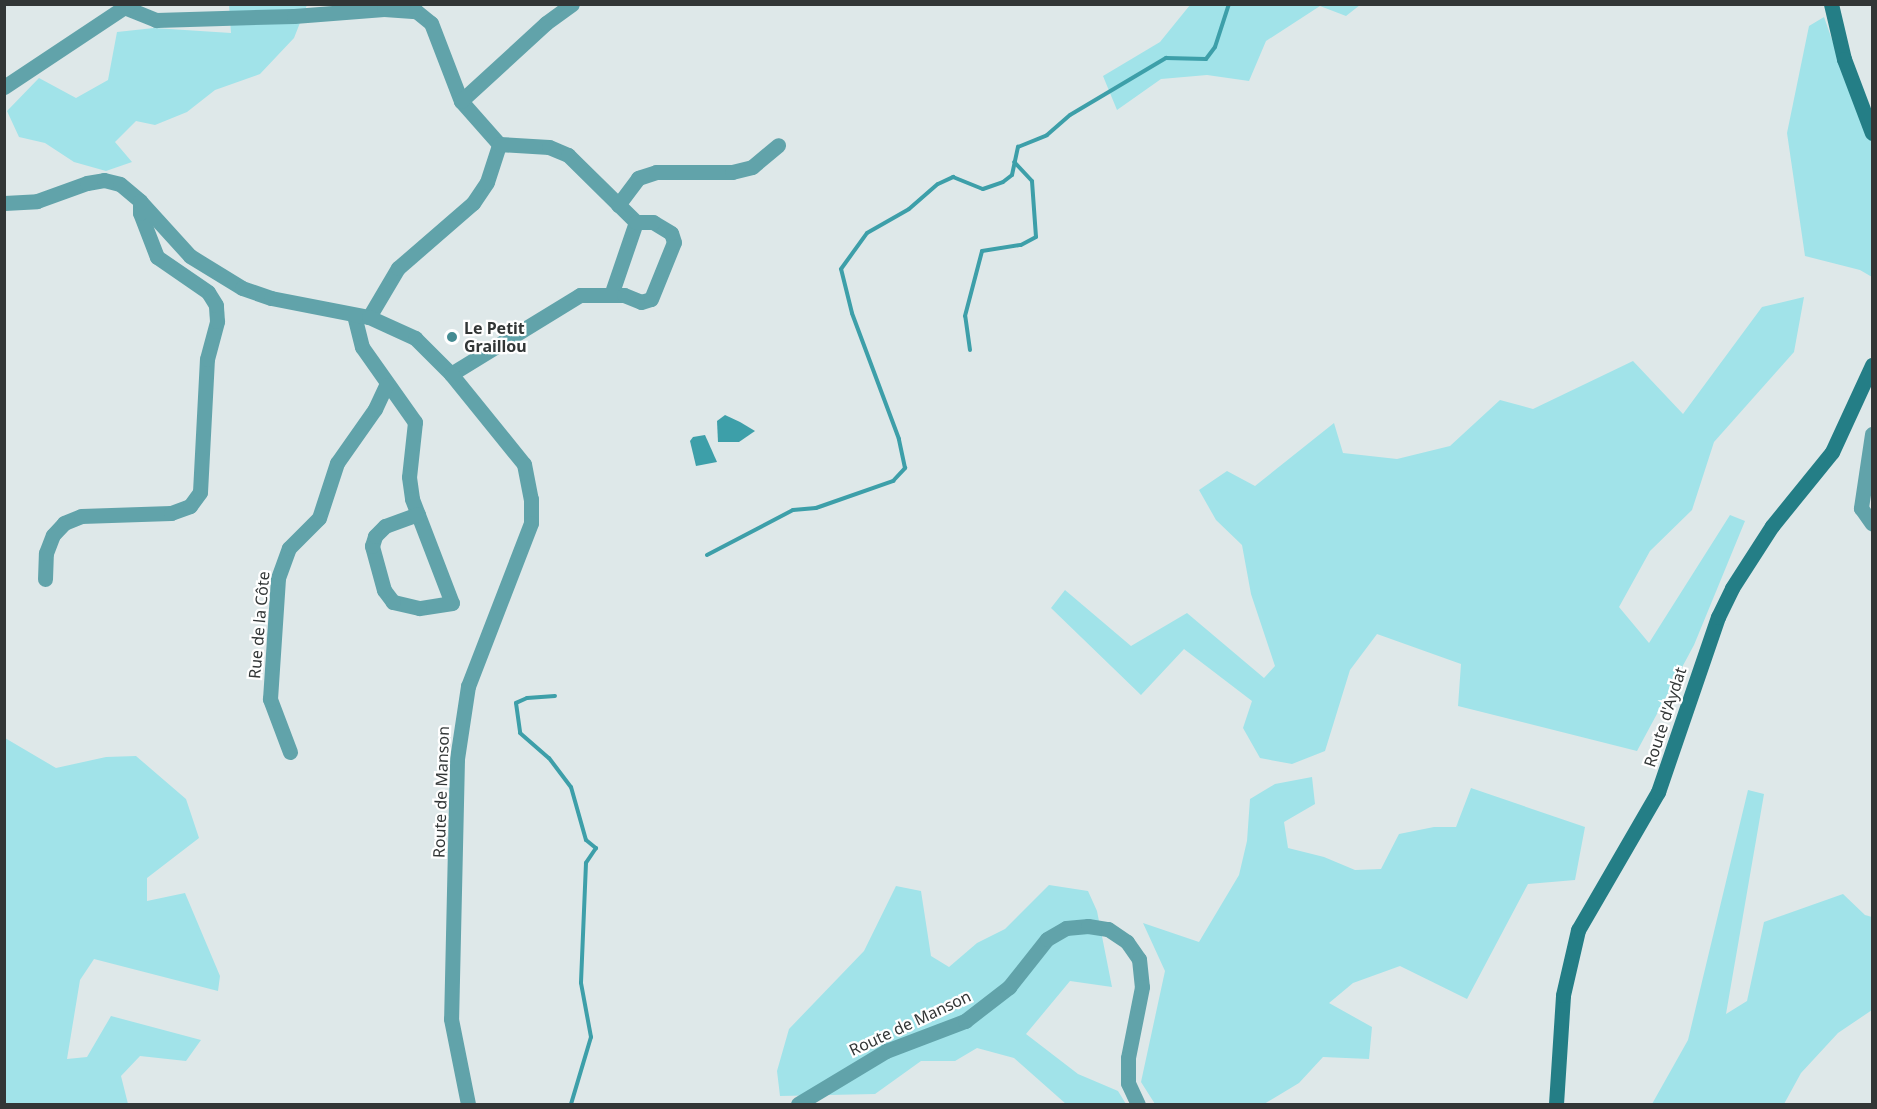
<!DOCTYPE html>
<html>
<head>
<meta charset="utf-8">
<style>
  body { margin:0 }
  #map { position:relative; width:1877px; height:1109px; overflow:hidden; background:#dee8e9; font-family:"Noto Sans",sans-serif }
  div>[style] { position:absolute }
  .green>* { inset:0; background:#a1e3e9 }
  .water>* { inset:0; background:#3d9fa9 }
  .stream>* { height:4px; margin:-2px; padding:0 2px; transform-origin:2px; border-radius:2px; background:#3d9fa9 }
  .minor>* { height:15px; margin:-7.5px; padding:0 7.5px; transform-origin:7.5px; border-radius:7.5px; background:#61a3aa }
  .tertiary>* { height:15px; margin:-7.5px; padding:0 7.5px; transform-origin:7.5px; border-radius:7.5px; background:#61a3aa }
  .secondary>* { height:15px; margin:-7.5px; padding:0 7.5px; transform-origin:7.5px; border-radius:7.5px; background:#247e86 }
  .dots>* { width:16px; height:16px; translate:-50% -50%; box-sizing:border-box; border:3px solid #fff; border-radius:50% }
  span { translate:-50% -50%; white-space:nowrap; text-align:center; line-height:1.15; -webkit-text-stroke:4.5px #fff; paint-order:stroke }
  .poi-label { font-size:16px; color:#323636; font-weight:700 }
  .left { translate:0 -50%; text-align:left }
  .street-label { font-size:16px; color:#323636 }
  .frame { position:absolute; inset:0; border:6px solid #323636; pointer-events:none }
</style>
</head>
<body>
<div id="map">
  <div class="green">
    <div style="clip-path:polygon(229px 5px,307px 5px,294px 38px,260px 74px,215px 90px,187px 112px,155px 125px,136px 121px,115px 142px,132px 162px,106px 171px,74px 162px,45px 143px,19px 137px,7px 111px,39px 78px,76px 98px,108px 80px,117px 32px,154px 28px,231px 33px)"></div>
    <div style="clip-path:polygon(1190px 5px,1190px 4px,1360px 5px,1346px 16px,1320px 6px,1266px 41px,1249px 81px,1207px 75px,1161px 79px,1117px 110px,1103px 76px,1160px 42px)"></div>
    <div style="clip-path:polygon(1824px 17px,1860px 119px,1872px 119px,1872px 277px,1860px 270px,1805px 256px,1787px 133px,1809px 26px)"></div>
    <div style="clip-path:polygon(1804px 297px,1794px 352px,1714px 442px,1692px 510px,1650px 551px,1619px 607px,1649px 643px,1730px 515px,1745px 521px,1694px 645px,1637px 751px,1458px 706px,1461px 664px,1377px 634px,1350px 670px,1325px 751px,1292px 764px,1260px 758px,1243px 728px,1252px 701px,1184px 649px,1141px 695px,1051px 608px,1065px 590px,1131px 646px,1187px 613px,1264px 678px,1275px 666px,1251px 594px,1242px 545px,1216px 520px,1199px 490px,1227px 471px,1255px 486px,1334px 423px,1343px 453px,1397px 459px,1450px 446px,1500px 400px,1533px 409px,1633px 361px,1683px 414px,1762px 307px)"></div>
    <div style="clip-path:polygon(5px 738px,56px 768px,106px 757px,136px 756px,186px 799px,199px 838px,147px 878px,147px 901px,185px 893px,220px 976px,218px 991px,94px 959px,80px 980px,67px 1059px,87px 1057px,111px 1016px,201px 1040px,186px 1061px,140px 1056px,121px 1076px,128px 1104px,5px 1104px)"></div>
    <div style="clip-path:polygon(1312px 777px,1315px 804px,1284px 822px,1288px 848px,1324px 857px,1355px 870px,1381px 869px,1399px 834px,1434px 827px,1456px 827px,1471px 788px,1585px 827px,1575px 880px,1528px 884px,1467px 999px,1400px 966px,1353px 983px,1329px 1003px,1372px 1027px,1369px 1059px,1323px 1057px,1299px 1083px,1264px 1104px,1155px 1104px,1141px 1082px,1165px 971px,1143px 923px,1199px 942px,1239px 875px,1247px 841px,1250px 799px,1275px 784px)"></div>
    <div style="clip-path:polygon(1748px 790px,1764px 794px,1726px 1014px,1747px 1001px,1764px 922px,1843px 894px,1865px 915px,1872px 917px,1872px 1010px,1838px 1033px,1801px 1073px,1784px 1104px,1652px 1104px,1688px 1040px)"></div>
    <div style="clip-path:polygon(1049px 885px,1088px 891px,1097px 911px,1112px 987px,1070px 981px,1026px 1034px,1078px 1074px,1118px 1091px,1126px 1104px,1066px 1104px,1014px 1058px,977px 1048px,955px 1061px,921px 1061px,875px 1094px,780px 1096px,777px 1071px,789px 1029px,864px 951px,896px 886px,921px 891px,931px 956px,949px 967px,977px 943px,1005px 929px)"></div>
  </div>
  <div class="water">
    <div style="clip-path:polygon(725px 415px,740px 422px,755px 431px,739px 442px,718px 442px,717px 421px)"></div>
    <div style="clip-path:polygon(705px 435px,717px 462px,696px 466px,690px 441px,693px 437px)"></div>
  </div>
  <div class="stream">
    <div style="left:970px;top:350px;width:34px;rotate:-98deg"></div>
    <div style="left:965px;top:316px;width:67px;rotate:-75.3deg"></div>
    <div style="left:982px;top:251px;width:39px;rotate:-9deg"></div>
    <div style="left:1021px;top:245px;width:17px;rotate:-28deg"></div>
    <div style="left:1036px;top:237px;width:56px;rotate:-94.1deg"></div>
    <div style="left:1032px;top:181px;width:26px;rotate:-133deg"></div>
    <div style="left:707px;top:555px;width:97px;rotate:-27.6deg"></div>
    <div style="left:793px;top:510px;width:23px;rotate:-5deg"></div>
    <div style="left:816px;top:508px;width:82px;rotate:-19.3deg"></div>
    <div style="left:893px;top:481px;width:18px;rotate:-47deg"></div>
    <div style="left:905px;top:468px;width:30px;rotate:-102deg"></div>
    <div style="left:899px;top:439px;width:134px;rotate:-110.5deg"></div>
    <div style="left:852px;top:313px;width:45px;rotate:-104deg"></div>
    <div style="left:841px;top:269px;width:44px;rotate:-54.2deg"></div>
    <div style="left:867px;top:233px;width:48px;rotate:-29.7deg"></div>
    <div style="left:909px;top:209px;width:38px;rotate:-41deg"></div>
    <div style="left:938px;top:184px;width:17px;rotate:-25deg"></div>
    <div style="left:953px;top:177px;width:32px;rotate:22deg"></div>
    <div style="left:983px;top:189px;width:21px;rotate:-19deg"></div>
    <div style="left:1003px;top:182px;width:11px;rotate:-38deg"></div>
    <div style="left:1012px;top:175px;width:29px;rotate:-78deg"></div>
    <div style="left:1018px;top:147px;width:31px;rotate:-22deg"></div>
    <div style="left:1047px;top:135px;width:30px;rotate:-41deg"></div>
    <div style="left:1070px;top:115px;width:112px;rotate:-30.7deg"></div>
    <div style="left:1166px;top:58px;width:40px;rotate:1.4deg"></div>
    <div style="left:1206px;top:59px;width:15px;rotate:-53deg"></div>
    <div style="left:1215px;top:47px;width:45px;rotate:-72deg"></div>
    <div style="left:555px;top:696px;width:28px;rotate:176deg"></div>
    <div style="left:527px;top:698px;width:12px;rotate:156deg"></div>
    <div style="left:516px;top:703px;width:30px;rotate:82deg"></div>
    <div style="left:520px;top:733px;width:38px;rotate:41deg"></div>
    <div style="left:549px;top:758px;width:36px;rotate:53deg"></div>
    <div style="left:571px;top:787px;width:55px;rotate:74.2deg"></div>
    <div style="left:586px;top:840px;width:13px;rotate:39deg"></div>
    <div style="left:596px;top:848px;width:18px;rotate:124deg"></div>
    <div style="left:586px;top:863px;width:120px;rotate:92.4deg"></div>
    <div style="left:581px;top:983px;width:55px;rotate:79.5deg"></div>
    <div style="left:591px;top:1037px;width:70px;rotate:106.6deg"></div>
  </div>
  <div class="minor">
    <div style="left:124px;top:7px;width:35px;rotate:22deg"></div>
    <div style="left:156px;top:20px;width:138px;rotate:-1.7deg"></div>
    <div style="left:294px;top:16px;width:90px;rotate:-4.4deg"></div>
    <div style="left:384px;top:9px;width:32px;rotate:4deg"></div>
    <div style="left:416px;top:11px;width:19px;rotate:39deg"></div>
    <div style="left:431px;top:23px;width:84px;rotate:69deg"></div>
    <div style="left:461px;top:101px;width:57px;rotate:48.5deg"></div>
    <div style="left:461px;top:101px;width:115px;rotate:-42.5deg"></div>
    <div style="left:546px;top:23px;width:32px;rotate:-36deg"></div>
    <div style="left:618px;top:205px;width:34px;rotate:-53deg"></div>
    <div style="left:638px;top:178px;width:19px;rotate:-18deg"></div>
    <div style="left:656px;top:172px;width:76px"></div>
    <div style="left:732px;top:172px;width:21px;rotate:-14deg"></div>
    <div style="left:752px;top:167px;width:34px;rotate:-40deg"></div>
    <div style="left:354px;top:315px;width:33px;rotate:76deg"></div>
    <div style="left:362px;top:347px;width:92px;rotate:54.8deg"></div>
    <div style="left:415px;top:422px;width:55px;rotate:96.2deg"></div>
    <div style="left:409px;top:477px;width:22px;rotate:82deg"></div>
    <div style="left:412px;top:499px;width:111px;rotate:69deg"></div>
    <div style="left:452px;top:603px;width:33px;rotate:171deg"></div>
    <div style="left:419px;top:608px;width:27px;rotate:-167deg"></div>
    <div style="left:393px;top:602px;width:15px;rotate:-127deg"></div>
    <div style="left:384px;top:590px;width:46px;rotate:-105.3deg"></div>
    <div style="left:372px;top:546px;width:10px;rotate:-73deg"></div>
    <div style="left:375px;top:536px;width:14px;rotate:-45deg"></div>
    <div style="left:385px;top:526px;width:35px;rotate:-20deg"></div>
    <div style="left:369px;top:317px;width:57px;rotate:-59.4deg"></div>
    <div style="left:398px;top:268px;width:99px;rotate:-40.9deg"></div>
    <div style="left:473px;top:203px;width:25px;rotate:-56deg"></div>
    <div style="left:487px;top:182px;width:40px;rotate:-72deg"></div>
    <div style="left:499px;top:144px;width:50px;rotate:3.4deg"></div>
    <div style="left:549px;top:147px;width:21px;rotate:23deg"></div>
    <div style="left:568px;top:155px;width:95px;rotate:44.6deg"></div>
    <div style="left:636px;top:222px;width:77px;rotate:108.9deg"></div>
    <div style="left:451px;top:374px;width:151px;rotate:-31.5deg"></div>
    <div style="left:580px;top:295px;width:44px"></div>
    <div style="left:624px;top:295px;width:18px;rotate:22deg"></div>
    <div style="left:641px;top:302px;width:10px;rotate:-17deg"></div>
    <div style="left:651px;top:299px;width:61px;rotate:-68deg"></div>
    <div style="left:674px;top:242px;width:9px;rotate:-108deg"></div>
    <div style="left:671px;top:233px;width:21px;rotate:-149deg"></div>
    <div style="left:653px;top:222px;width:17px;rotate:180deg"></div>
    <div style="left:1872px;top:434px;width:75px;rotate:98.5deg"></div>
    <div style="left:1861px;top:508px;width:19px;rotate:55deg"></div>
    <div style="left:45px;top:579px;width:26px;rotate:-88deg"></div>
    <div style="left:46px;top:553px;width:19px;rotate:-69deg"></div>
    <div style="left:53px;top:535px;width:16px;rotate:-47deg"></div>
    <div style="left:64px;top:523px;width:18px;rotate:-22deg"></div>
    <div style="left:81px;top:516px;width:90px;rotate:-1.9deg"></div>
    <div style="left:171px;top:513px;width:20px;rotate:-20deg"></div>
    <div style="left:190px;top:506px;width:17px;rotate:-54deg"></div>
    <div style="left:200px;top:492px;width:133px;rotate:-87deg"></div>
    <div style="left:207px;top:359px;width:39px;rotate:-75deg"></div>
    <div style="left:217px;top:321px;width:16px;rotate:-94deg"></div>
    <div style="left:216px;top:305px;width:15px;rotate:-122deg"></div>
    <div style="left:208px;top:292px;width:62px;rotate:-145.5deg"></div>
    <div style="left:157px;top:257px;width:47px;rotate:-111.1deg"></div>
    <div style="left:140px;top:213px;width:12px;rotate:-90deg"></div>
    <div style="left:290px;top:752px;width:57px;rotate:-110.7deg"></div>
    <div style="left:270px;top:699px;width:121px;rotate:-86.2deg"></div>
    <div style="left:278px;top:578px;width:32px;rotate:-70deg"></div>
    <div style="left:289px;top:548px;width:42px;rotate:-45deg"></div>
    <div style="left:319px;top:518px;width:58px;rotate:-71.9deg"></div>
    <div style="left:337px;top:463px;width:66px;rotate:-54.9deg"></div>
    <div style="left:375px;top:409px;width:26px;rotate:-65deg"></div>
  </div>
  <div class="tertiary">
    <div style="left:4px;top:87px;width:150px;rotate:-33.6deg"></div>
    <div style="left:4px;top:203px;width:33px;rotate:-3deg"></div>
    <div style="left:37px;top:201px;width:53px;rotate:-19.8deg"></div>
    <div style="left:87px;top:183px;width:17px;rotate:-10deg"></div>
    <div style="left:104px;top:180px;width:16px;rotate:14deg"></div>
    <div style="left:120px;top:184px;width:26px;rotate:40deg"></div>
    <div style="left:140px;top:201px;width:74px;rotate:47.7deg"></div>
    <div style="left:190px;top:256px;width:61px;rotate:31.6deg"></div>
    <div style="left:242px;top:288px;width:31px;rotate:19deg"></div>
    <div style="left:271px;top:298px;width:100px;rotate:11deg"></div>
    <div style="left:369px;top:317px;width:51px;rotate:24.5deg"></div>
    <div style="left:415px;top:338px;width:51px;rotate:45deg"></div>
    <div style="left:451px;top:374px;width:116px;rotate:51deg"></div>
    <div style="left:524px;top:464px;width:36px;rotate:79deg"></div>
    <div style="left:531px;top:499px;width:24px;rotate:90deg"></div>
    <div style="left:531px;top:523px;width:175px;rotate:111.1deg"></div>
    <div style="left:468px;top:686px;width:74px;rotate:98.6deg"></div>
    <div style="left:457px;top:759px;width:260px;rotate:91.3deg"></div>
    <div style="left:451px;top:1019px;width:87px;rotate:78.7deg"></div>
    <div style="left:798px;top:1104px;width:103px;rotate:-31.1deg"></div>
    <div style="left:886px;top:1051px;width:85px;rotate:-20.8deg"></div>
    <div style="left:965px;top:1021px;width:56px;rotate:-37.7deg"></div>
    <div style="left:1009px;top:987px;width:61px;rotate:-51.6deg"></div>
    <div style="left:1047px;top:939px;width:22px;rotate:-30deg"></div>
    <div style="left:1066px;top:928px;width:22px;rotate:-5deg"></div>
    <div style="left:1088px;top:926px;width:20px;rotate:9deg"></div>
    <div style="left:1108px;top:929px;width:23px;rotate:34deg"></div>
    <div style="left:1127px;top:942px;width:21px;rotate:55deg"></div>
    <div style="left:1139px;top:959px;width:28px;rotate:84deg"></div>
    <div style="left:1142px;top:987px;width:72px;rotate:101.2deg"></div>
    <div style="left:1128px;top:1058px;width:25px;rotate:90deg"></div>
    <div style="left:1128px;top:1083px;width:23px;rotate:65deg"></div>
  </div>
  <div class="secondary">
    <div style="left:1831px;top:4px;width:57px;rotate:76.7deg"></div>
    <div style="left:1844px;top:59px;width:79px;rotate:69.3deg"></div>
    <div style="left:1556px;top:1104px;width:109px;rotate:-86.3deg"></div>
    <div style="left:1563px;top:995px;width:67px;rotate:-77deg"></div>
    <div style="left:1578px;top:930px;width:160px;rotate:-59.9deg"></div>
    <div style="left:1658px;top:792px;width:185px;rotate:-71.1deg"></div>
    <div style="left:1718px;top:617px;width:32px;rotate:-64deg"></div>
    <div style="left:1732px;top:588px;width:74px;rotate:-57.2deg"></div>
    <div style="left:1772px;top:526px;width:95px;rotate:-51deg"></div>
    <div style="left:1832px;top:452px;width:96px;rotate:-65.3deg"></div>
  </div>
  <div class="dots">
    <div style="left:452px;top:337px;background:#448b92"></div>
  </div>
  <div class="poi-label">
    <span class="left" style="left:464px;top:337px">Le Petit<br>Graillou</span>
  </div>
  <div class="street-label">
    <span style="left:259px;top:625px;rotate:-85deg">Rue de la Côte</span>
    <span style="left:1665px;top:717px;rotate:-72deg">Route d'Aydat</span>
    <span style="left:441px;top:792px;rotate:-88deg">Route de Manson</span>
    <span style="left:910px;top:1023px;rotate:-25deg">Route de Manson</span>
  </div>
  <div class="frame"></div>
</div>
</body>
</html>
